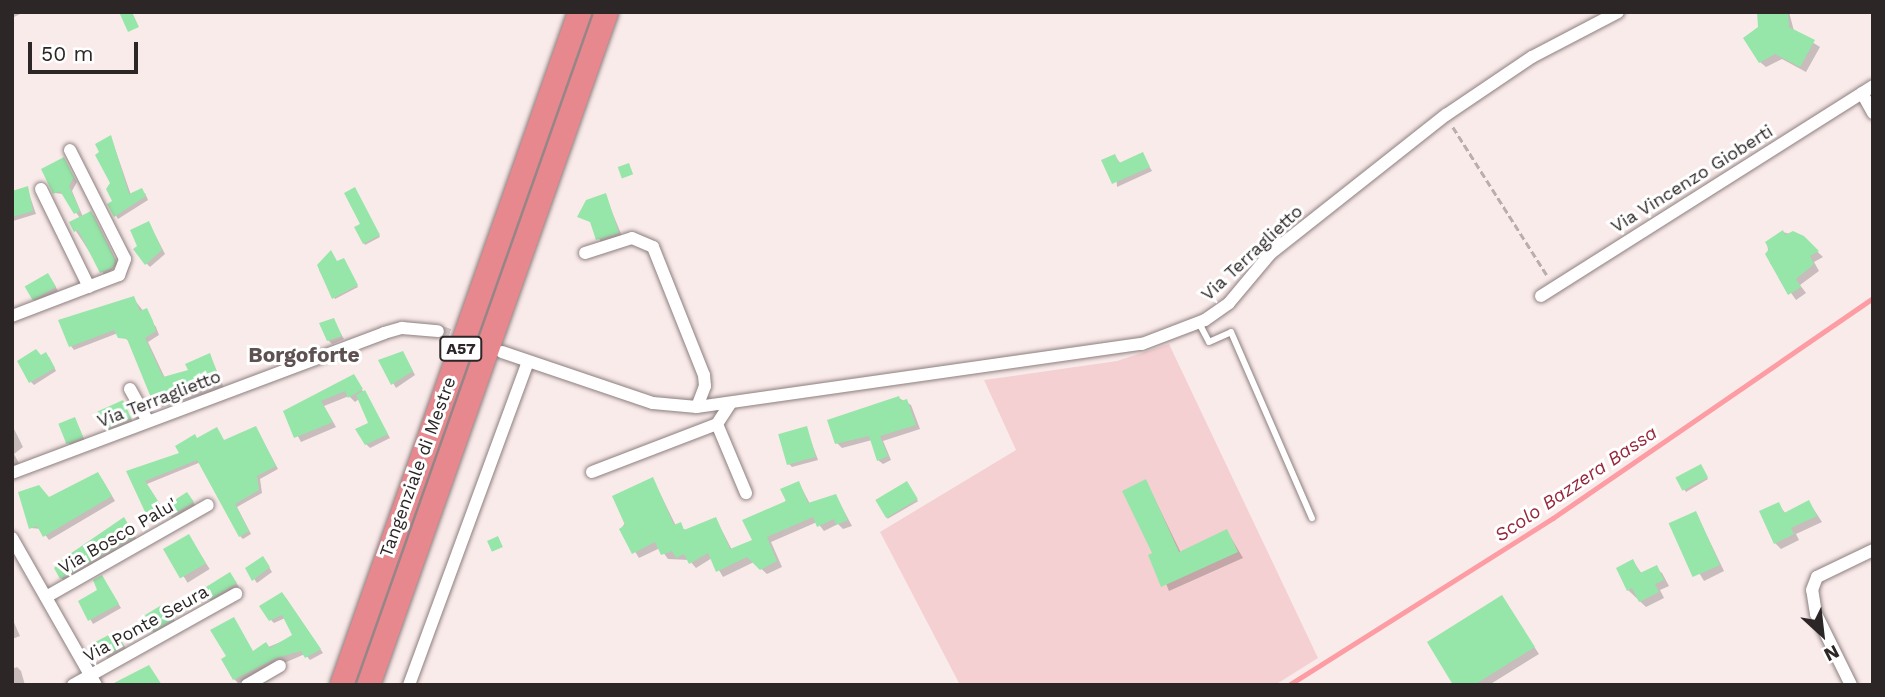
<!DOCTYPE html>
<html>
<head>
<meta charset="utf-8">
<style>
  body { margin:0 }
  #map { position:relative; width:1885px; height:697px; overflow:hidden; background:#faebeb; font-family:"Work Sans",sans-serif }
  div>[style] { position:absolute }
  .green>* { inset:0; background:#f5d0d2 }
  .shadow>* { inset:0; background:#0003; transform-origin:0 0 }
  .stream>* { height:4.5px; margin:-2.25px; padding:0 2.25px; transform-origin:2.25px; border-radius:2.25px; background:#fd9ca3 }
  .building>* { inset:0; background:#96e6a9; transform-origin:0 0 }
  .minor-tunnel>* { height:12px; margin-top:-6px; transform-origin:0; background:repeating-linear-gradient(90deg,#d1c4c4 0 12px,transparent 0 18px) }
  .path>* { height:2.5px; margin-top:-1.25px; transform-origin:0; background:repeating-linear-gradient(90deg,#baadad 0 7px,transparent 0 10.5px) }
  .roads { filter:drop-shadow(0 0 2px #8d7f7f) drop-shadow(0 0 2px #8d7f7f) }
  .service>* { height:6px; margin:-3px; padding:0 3px; transform-origin:3px; border-radius:3px; background:#fff }
  .minor>* { height:12px; margin:-6px; padding:0 6px; transform-origin:6px; border-radius:6px; background:#fff }
  .motorway>* { height:23px; margin:-11.5px; padding:0 11.5px; transform-origin:11.5px; border-radius:11.5px; background:#e7888f }
  span { translate:-50% -50%; white-space:nowrap; text-align:center; line-height:1.15; -webkit-text-stroke:6px #fff; paint-order:stroke }
  .shield-label span { padding:2px 5px; background:#fff; border:2px solid; border-radius:5px; -webkit-text-stroke-width:0 }
  .shield-label { font-size:16px; color:#2c2626; font-weight:700 }
  .street-label { font-size:18px; color:#2c2626 }
  .water-label { font-size:19px; color:#96273b; font-style:italic }
  .quarter-label { font-size:21px; color:#5e5152; font-weight:700 }
  .frame { position:absolute; inset:0; border:14px solid #2c2626; pointer-events:none }
  .north { position:absolute; left:1787px; top:599px; width:70px; height:70px; -webkit-text-stroke:5px #fff; paint-order:stroke; rotate:153deg; font-size:19px; font-weight:700; line-height:28px; text-align:center; color:#2c2626 }
  .north::after { content:''; display:block; margin:auto; width:24px; height:32px; background:#2c2626; clip-path:polygon(50% 0,100% 100%,50% 72%,0 100%) }
  .scale { position:absolute; left:28px; top:42px; width:110px; height:32px; box-sizing:border-box; border:4px solid #2c2626; border-top:0; padding-left:9px; font-size:21px; line-height:24px; white-space:nowrap; color:#2c2626; -webkit-text-stroke:5px #fff; paint-order:stroke }
</style>
</head>
<body>
<div id="map">
  <div class="green">
    <div style="clip-path:polygon(1169px 344px,1318px 658px,1275px 685px,960px 685px,880px 532px,1016px 450px,984px 380px,1117px 361px)"></div>
  </div>
  <div class="shadow">
    <div style="clip-path:polygon(12px 12px,24px 12px,12px 18px)"></div>
    <div style="clip-path:polygon(1759px 12px,1789px 12px,1794px 31px,1820px 47px,1806px 72px,1782px 59px,1766px 67px,1760px 62px)"></div>
    <div style="clip-path:polygon(111px 137px,131px 195px,145px 193px,148px 200px,118px 219px,109px 204px,114px 202px)"></div>
    <div style="clip-path:polygon(1142px 154px,1152px 171px,1117px 187px,1115px 156px,1121px 164px)"></div>
    <div style="clip-path:polygon(64px 160px,77px 182px,72px 191px,83px 217px,91px 213px,94px 216px,118px 264px,105px 276px,76px 231px,80px 218px,63px 194px,55px 193px)"></div>
    <div style="clip-path:polygon(27px 188px,36px 214px,13px 221px,12px 193px)"></div>
    <div style="clip-path:polygon(356px 191px,380px 237px,365px 245px,364px 243px)"></div>
    <div style="clip-path:polygon(605px 195px,622px 236px,601px 243px,593px 223px,579px 216px)"></div>
    <div style="clip-path:polygon(149px 223px,165px 254px,150px 267px,146px 263px)"></div>
    <div style="clip-path:polygon(1783px 232px,1803px 238px,1823px 257px,1814px 262px,1819px 271px,1800px 285px,1806px 293px,1796px 300px,1770px 263px,1767px 243px)"></div>
    <div style="clip-path:polygon(331px 252px,337px 263px,345px 261px,358px 287px,335px 299px,319px 270px)"></div>
    <div style="clip-path:polygon(51px 279px,58px 291px,36px 302px,32px 298px)"></div>
    <div style="clip-path:polygon(133px 298px,156px 327px,159px 335px,148px 342px,165px 378px,191px 371px,210px 355px,224px 388px,160px 408px,130px 342px,118px 333px,74px 350px,71px 346px)"></div>
    <div style="clip-path:polygon(333px 320px,344px 339px,332px 344px,328px 340px)"></div>
    <div style="clip-path:polygon(403px 353px,415px 375px,396px 388px,380px 361px)"></div>
    <div style="clip-path:polygon(41px 357px,49px 357px,56px 371px,34px 385px,31px 382px)"></div>
    <div style="clip-path:polygon(354px 376px,390px 438px,370px 448px,366px 444px,370px 424px,359px 399px,355px 402px,349px 396px,324px 406px,336px 427px,301px 442px,285px 412px)"></div>
    <div style="clip-path:polygon(899px 398px,911px 405px,920px 429px,883px 441px,891px 460px,883px 464px,878px 460px,872px 440px,842px 448px,837px 443px)"></div>
    <div style="clip-path:polygon(122px 402px,133px 422px,110px 431px,106px 428px)"></div>
    <div style="clip-path:polygon(75px 419px,85px 441px,71px 446px,68px 442px)"></div>
    <div style="clip-path:polygon(12px 425px,23px 447px,14px 454px,21px 467px,12px 471px)"></div>
    <div style="clip-path:polygon(256px 428px,278px 469px,260px 479px,262px 493px,237px 507px,251px 534px,243px 539px,240px 536px,201px 462px,147px 484px,162px 508px,150px 516px,147px 513px,128px 472px,182px 454px,198px 440px,224px 442px)"></div>
    <div style="clip-path:polygon(806px 428px,818px 460px,792px 467px,789px 464px)"></div>
    <div style="clip-path:polygon(1702px 468px,1708px 479px,1686px 492px,1678px 479px)"></div>
    <div style="clip-path:polygon(102px 479px,115px 501px,49px 540px,41px 529px,31px 528px,49px 499px)"></div>
    <div style="clip-path:polygon(653px 479px,676px 526px,686px 530px,716px 519px,732px 550px,755px 541px,799px 483px,810px 504px,836px 496px,852px 526px,843px 529px,838px 524px,824px 531px,817px 522px,771px 542px,782px 567px,767px 574px,754px 562px,723px 577px,712px 558px,696px 568px,689px 560px,668px 559px,660px 548px,639px 558px,621px 529px)"></div>
    <div style="clip-path:polygon(1146px 481px,1181px 553px,1227px 531px,1243px 558px,1169px 591px,1154px 554px)"></div>
    <div style="left:908px;top:484px;width:20px;height:35px;rotate:60deg"></div>
    <div style="clip-path:polygon(190px 498px,196px 506px,174px 520px,170px 516px)"></div>
    <div style="clip-path:polygon(1809px 502px,1822px 522px,1796px 534px,1799px 540px,1781px 549px,1775px 543px,1778px 504px,1786px 514px)"></div>
    <div style="clip-path:polygon(1696px 513px,1724px 571px,1704px 581px,1671px 525px)"></div>
    <div style="clip-path:polygon(127px 523px,137px 540px,65px 582px,61px 578px)"></div>
    <div style="left:189px;top:536px;width:39px;height:26px;rotate:58deg"></div>
    <div style="clip-path:polygon(1633px 561px,1642px 574px,1656px 568px,1662px 573px,1669px 586px,1660px 590px,1664px 598px,1646px 607px,1628px 590px)"></div>
    <div style="clip-path:polygon(266px 562px,272px 572px,257px 583px,247px 569px)"></div>
    <div style="clip-path:polygon(102px 577px,121px 608px,93px 624px,80px 601px,99px 591px)"></div>
    <div style="clip-path:polygon(233px 578px,239px 587px,213px 602px,209px 599px)"></div>
    <div style="clip-path:polygon(1501px 597px,1539px 654px,1489px 685px,1455px 685px)"></div>
    <div style="clip-path:polygon(286px 598px,323px 653px,310px 660px,305px 654px,238px 683px,234px 679px,254px 653px,295px 636px,285px 618px,274px 623px,271px 620px)"></div>
    <div style="clip-path:polygon(168px 609px,176px 623px,156px 634px,152px 631px)"></div>
    <div style="clip-path:polygon(12px 618px,20px 636px,12px 639px)"></div>
    <div style="clip-path:polygon(119px 637px,127px 650px,109px 660px,106px 656px)"></div>
    <div style="clip-path:polygon(17px 667px,21px 671px,25px 685px,12px 685px,12px 669px)"></div>
  </div>
  <div class="stream">
    <div style="left:1289px;top:685px;width:312px;rotate:-32.3deg"></div>
    <div style="left:1553px;top:518px;width:388px;rotate:-34.5deg"></div>
  </div>
  <div class="building">
    <div style="clip-path:polygon(119px 12px,132px 12px,139px 27px,128px 32px)"></div>
    <div style="clip-path:polygon(1757px 12px,1788px 12px,1789px 27px,1815px 40px,1800px 67px,1775px 54px,1759px 63px,1743px 38px,1758px 27px)"></div>
    <div style="clip-path:polygon(111px 135px,129px 194px,142px 188px,146px 196px,114px 217px,107px 204px,112px 201px,106px 189px,110px 183px,95px 155px,99px 152px,95px 144px)"></div>
    <div style="clip-path:polygon(1143px 152px,1150px 167px,1112px 184px,1101px 160px,1115px 154px,1119px 163px)"></div>
    <div style="clip-path:polygon(64px 157px,74px 177px,69px 186px,80px 211px,74px 214px,60px 191px,53px 194px,41px 169px)"></div>
    <div style="left:629px;top:163px;width:12px;height:12px;rotate:70deg"></div>
    <div style="clip-path:polygon(28px 186px,33px 211px,12px 217px,12px 191px)"></div>
    <div style="clip-path:polygon(355px 187px,380px 235px,363px 244px,354px 227px,360px 224px,344px 193px)"></div>
    <div style="clip-path:polygon(606px 193px,619px 233px,596px 240px,590px 222px,577px 217px,586px 200px)"></div>
    <div style="clip-path:polygon(91px 211px,115px 260px,113px 267px,100px 273px,78px 230px,74px 232px,69px 222px)"></div>
    <div style="clip-path:polygon(149px 221px,162px 250px,145px 265px,133px 249px,137px 246px,130px 230px)"></div>
    <div style="clip-path:polygon(1783px 230px,1785px 235px,1793px 231px,1804px 236px,1819px 251px,1810px 256px,1814px 264px,1796px 279px,1801px 287px,1788px 295px,1765px 254px,1769px 249px,1765px 242px)"></div>
    <div style="clip-path:polygon(331px 250px,337px 261px,344px 258px,358px 285px,332px 299px,317px 265px)"></div>
    <div style="left:48px;top:273px;width:16px;height:27px;rotate:60deg"></div>
    <div style="clip-path:polygon(134px 296px,140px 311px,147px 308px,153px 321px,156px 331px,145px 338px,163px 377px,188px 370px,185px 364px,210px 353px,221px 384px,154px 405px,127px 339px,118px 338px,114px 330px,69px 347px,58px 320px)"></div>
    <div style="clip-path:polygon(334px 318px,342px 336px,327px 341px,319px 323px)"></div>
    <div style="clip-path:polygon(36px 349px,41px 355px,46px 352px,55px 368px,29px 383px,17px 361px)"></div>
    <div style="clip-path:polygon(403px 351px,413px 371px,391px 385px,378px 360px)"></div>
    <div style="clip-path:polygon(354px 374px,363px 389px,348px 398px,345px 391px,321px 401px,333px 422px,294px 438px,283px 411px)"></div>
    <div style="clip-path:polygon(365px 390px,388px 434px,365px 445px,355px 429px,368px 423px,356px 395px)"></div>
    <div style="clip-path:polygon(899px 396px,901px 401px,907px 399px,916px 425px,880px 436px,888px 456px,877px 461px,869px 436px,835px 444px,827px 420px)"></div>
    <div style="left:123px;top:400px;width:20px;height:28px;rotate:66deg"></div>
    <div style="left:75px;top:417px;width:22px;height:18px;rotate:68deg"></div>
    <div style="clip-path:polygon(256px 426px,276px 466px,257px 476px,259px 490px,235px 504px,249px 531px,239px 537px,197px 460px,145px 481px,160px 504px,146px 514px,126px 471px,179px 453px,175px 446px,195px 434px,197px 438px,217px 427px,224px 440px)"></div>
    <div style="left:807px;top:426px;width:32px;height:30px;rotate:74deg"></div>
    <div style="left:1701px;top:464px;width:15px;height:29px;rotate:62deg"></div>
    <div style="clip-path:polygon(98px 472px,112px 496px,43px 537px,37px 526px,29px 529px,18px 492px,39px 485px,49px 497px)"></div>
    <div style="clip-path:polygon(653px 477px,674px 525px,681px 522px,684px 530px,716px 517px,730px 549px,752px 540px,742px 520px,786px 501px,780px 489px,799px 481px,808px 503px,836px 494px,848px 520px,836px 525px,834px 519px,817px 527px,813px 517px,767px 537px,777px 561px,760px 570px,747px 557px,716px 572px,708px 553px,689px 564px,684px 554px,676px 558px,672px 551px,661px 555px,655px 542px,632px 554px,619px 529px,625px 525px,612px 496px)"></div>
    <div style="clip-path:polygon(1146px 479px,1179px 552px,1227px 529px,1238px 552px,1161px 587px,1148px 555px,1152px 553px,1122px 491px)"></div>
    <div style="left:907px;top:481px;width:21px;height:37px;rotate:59deg"></div>
    <div style="clip-path:polygon(187px 492px,194px 502px,169px 517px,164px 507px)"></div>
    <div style="clip-path:polygon(1809px 500px,1817px 516px,1791px 528px,1794px 534px,1774px 544px,1759px 511px,1779px 502px,1784px 513px)"></div>
    <div style="left:1696px;top:511px;width:59px;height:30px;rotate:66deg"></div>
    <div style="clip-path:polygon(124px 517px,135px 536px,60px 579px,54px 568px,64px 558px)"></div>
    <div style="left:189px;top:534px;width:34px;height:30px;rotate:60deg"></div>
    <div style="left:498px;top:536px;width:12px;height:12px;rotate:66deg"></div>
    <div style="clip-path:polygon(263px 556px,270px 567px,252px 581px,245px 568px)"></div>
    <div style="clip-path:polygon(1633px 559px,1640px 573px,1657px 565px,1664px 580px,1655px 584px,1659px 592px,1639px 602px,1632px 588px,1627px 591px,1616px 568px)"></div>
    <div style="left:230px;top:572px;width:13px;height:33px;rotate:58deg"></div>
    <div style="clip-path:polygon(102px 575px,119px 604px,88px 621px,78px 601px,97px 590px,93px 580px)"></div>
    <div style="clip-path:polygon(282px 592px,321px 649px,305px 658px,301px 651px,276px 658px,233px 680px,221px 659px,226px 656px,210px 630px,234px 617px,253px 651px,266px 642px,270px 648px,292px 635px,282px 615px,269px 621px,259px 606px)"></div>
    <div style="clip-path:polygon(1502px 595px,1535px 647px,1474px 685px,1453px 685px,1427px 642px)"></div>
    <div style="clip-path:polygon(165px 603px,174px 619px,151px 632px,145px 615px)"></div>
    <div style="left:116px;top:631px;width:17px;height:24px;rotate:62deg"></div>
    <div style="clip-path:polygon(149px 665px,162px 685px,110px 685px)"></div>
  </div>
  <div class="minor-tunnel">
    <div style="left:438px;top:331px;width:57px;rotate:18.4deg"></div>
  </div>
  <div class="path">
    <div style="left:1453px;top:127px;width:175px;rotate:57.6deg"></div>
  </div>
  <div class="roads">
    <div class="service">
      <div style="left:1199px;top:323px;width:21px;rotate:62deg"></div>
      <div style="left:1209px;top:342px;width:24px;rotate:-24deg"></div>
      <div style="left:1231px;top:332px;width:203px;rotate:66.5deg"></div>
    </div>
    <div class="minor">
      <div style="left:1862px;top:93px;width:23px;rotate:61deg"></div>
      <div style="left:41px;top:189px;width:109px;rotate:63.9deg"></div>
      <div style="left:585px;top:253px;width:49px;rotate:-17.7deg"></div>
      <div style="left:632px;top:238px;width:23px;rotate:23deg"></div>
      <div style="left:653px;top:247px;width:138px;rotate:68.3deg"></div>
      <div style="left:704px;top:375px;width:11px;rotate:85deg"></div>
      <div style="left:705px;top:386px;width:22px;rotate:111deg"></div>
      <div style="left:1541px;top:296px;width:393px;rotate:-32.3deg"></div>
      <div style="left:12px;top:316px;width:115px;rotate:-21deg"></div>
      <div style="left:119px;top:275px;width:17px;rotate:-69deg"></div>
      <div style="left:125px;top:259px;width:122px;rotate:-116.8deg"></div>
      <div style="left:502px;top:352px;width:159px;rotate:18.7deg"></div>
      <div style="left:653px;top:403px;width:44px;rotate:5.2deg"></div>
      <div style="left:697px;top:407px;width:449px;rotate:-8.1deg"></div>
      <div style="left:1142px;top:344px;width:67px;rotate:-20.9deg"></div>
      <div style="left:1205px;top:320px;width:29px;rotate:-35deg"></div>
      <div style="left:1229px;top:303px;width:65px;rotate:-50deg"></div>
      <div style="left:1271px;top:253px;width:223px;rotate:-38.3deg"></div>
      <div style="left:1446px;top:115px;width:104px;rotate:-34deg"></div>
      <div style="left:1532px;top:57px;width:97px;rotate:-27.6deg"></div>
      <div style="left:130px;top:389px;width:37px;rotate:61deg"></div>
      <div style="left:717px;top:424px;width:75px;rotate:67.2deg"></div>
      <div style="left:592px;top:472px;width:134px;rotate:-21deg"></div>
      <div style="left:717px;top:424px;width:24px;rotate:-57deg"></div>
      <div style="left:12px;top:473px;width:397px;rotate:-20.6deg"></div>
      <div style="left:384px;top:333px;width:19px;rotate:-16deg"></div>
      <div style="left:402px;top:328px;width:36px;rotate:5deg"></div>
      <div style="left:12px;top:538px;width:169px;rotate:60.3deg"></div>
      <div style="left:46px;top:597px;width:186px;rotate:-29.6deg"></div>
      <div style="left:73px;top:685px;width:187px;rotate:-29.2deg"></div>
      <div style="left:247px;top:685px;width:38px;rotate:-30deg"></div>
      <div style="left:409px;top:685px;width:344px;rotate:-69.8deg"></div>
      <div style="left:1851px;top:685px;width:79px;rotate:-116.2deg"></div>
      <div style="left:1816px;top:614px;width:24px;rotate:-99deg"></div>
      <div style="left:1812px;top:590px;width:14px;rotate:-69deg"></div>
      <div style="left:1817px;top:577px;width:62px;rotate:-25.7deg"></div>
    </div>
    <div class="motorway">
      <div style="left:341px;top:685px;width:714px;rotate:-70.52deg"></div>
      <div style="left:368px;top:685px;width:714px;rotate:-70.52deg"></div>
    </div>
  </div>
  <div class="shield-label">
    <span style="left:461px;top:349px">A57</span>
  </div>
  <div class="street-label">
    <span style="left:1692px;top:179px;rotate:-32deg">Via Vincenzo Gioberti</span>
    <span style="left:1252px;top:253px;rotate:-43deg">Via Terraglietto</span>
    <span style="left:159px;top:399px;rotate:-21deg">Via Terraglietto</span>
    <span style="left:418px;top:467px;rotate:-70deg">Tangenziale di Mestre</span>
    <span style="left:118px;top:536px;rotate:-30deg">Via Bosco Palu'</span>
    <span style="left:146px;top:624px;rotate:-29deg">Via Ponte Seura</span>
  </div>
  <div class="water-label">
    <span style="left:1576px;top:484px;rotate:-34deg">Scolo Bazzera Bassa</span>
  </div>
  <div class="quarter-label">
    <span style="left:304px;top:355px">Borgoforte</span>
  </div>
  <div class="frame"></div>
  <div class="north">N</div>
  <div class="scale">50 m</div>
</div>
</body>
</html>
